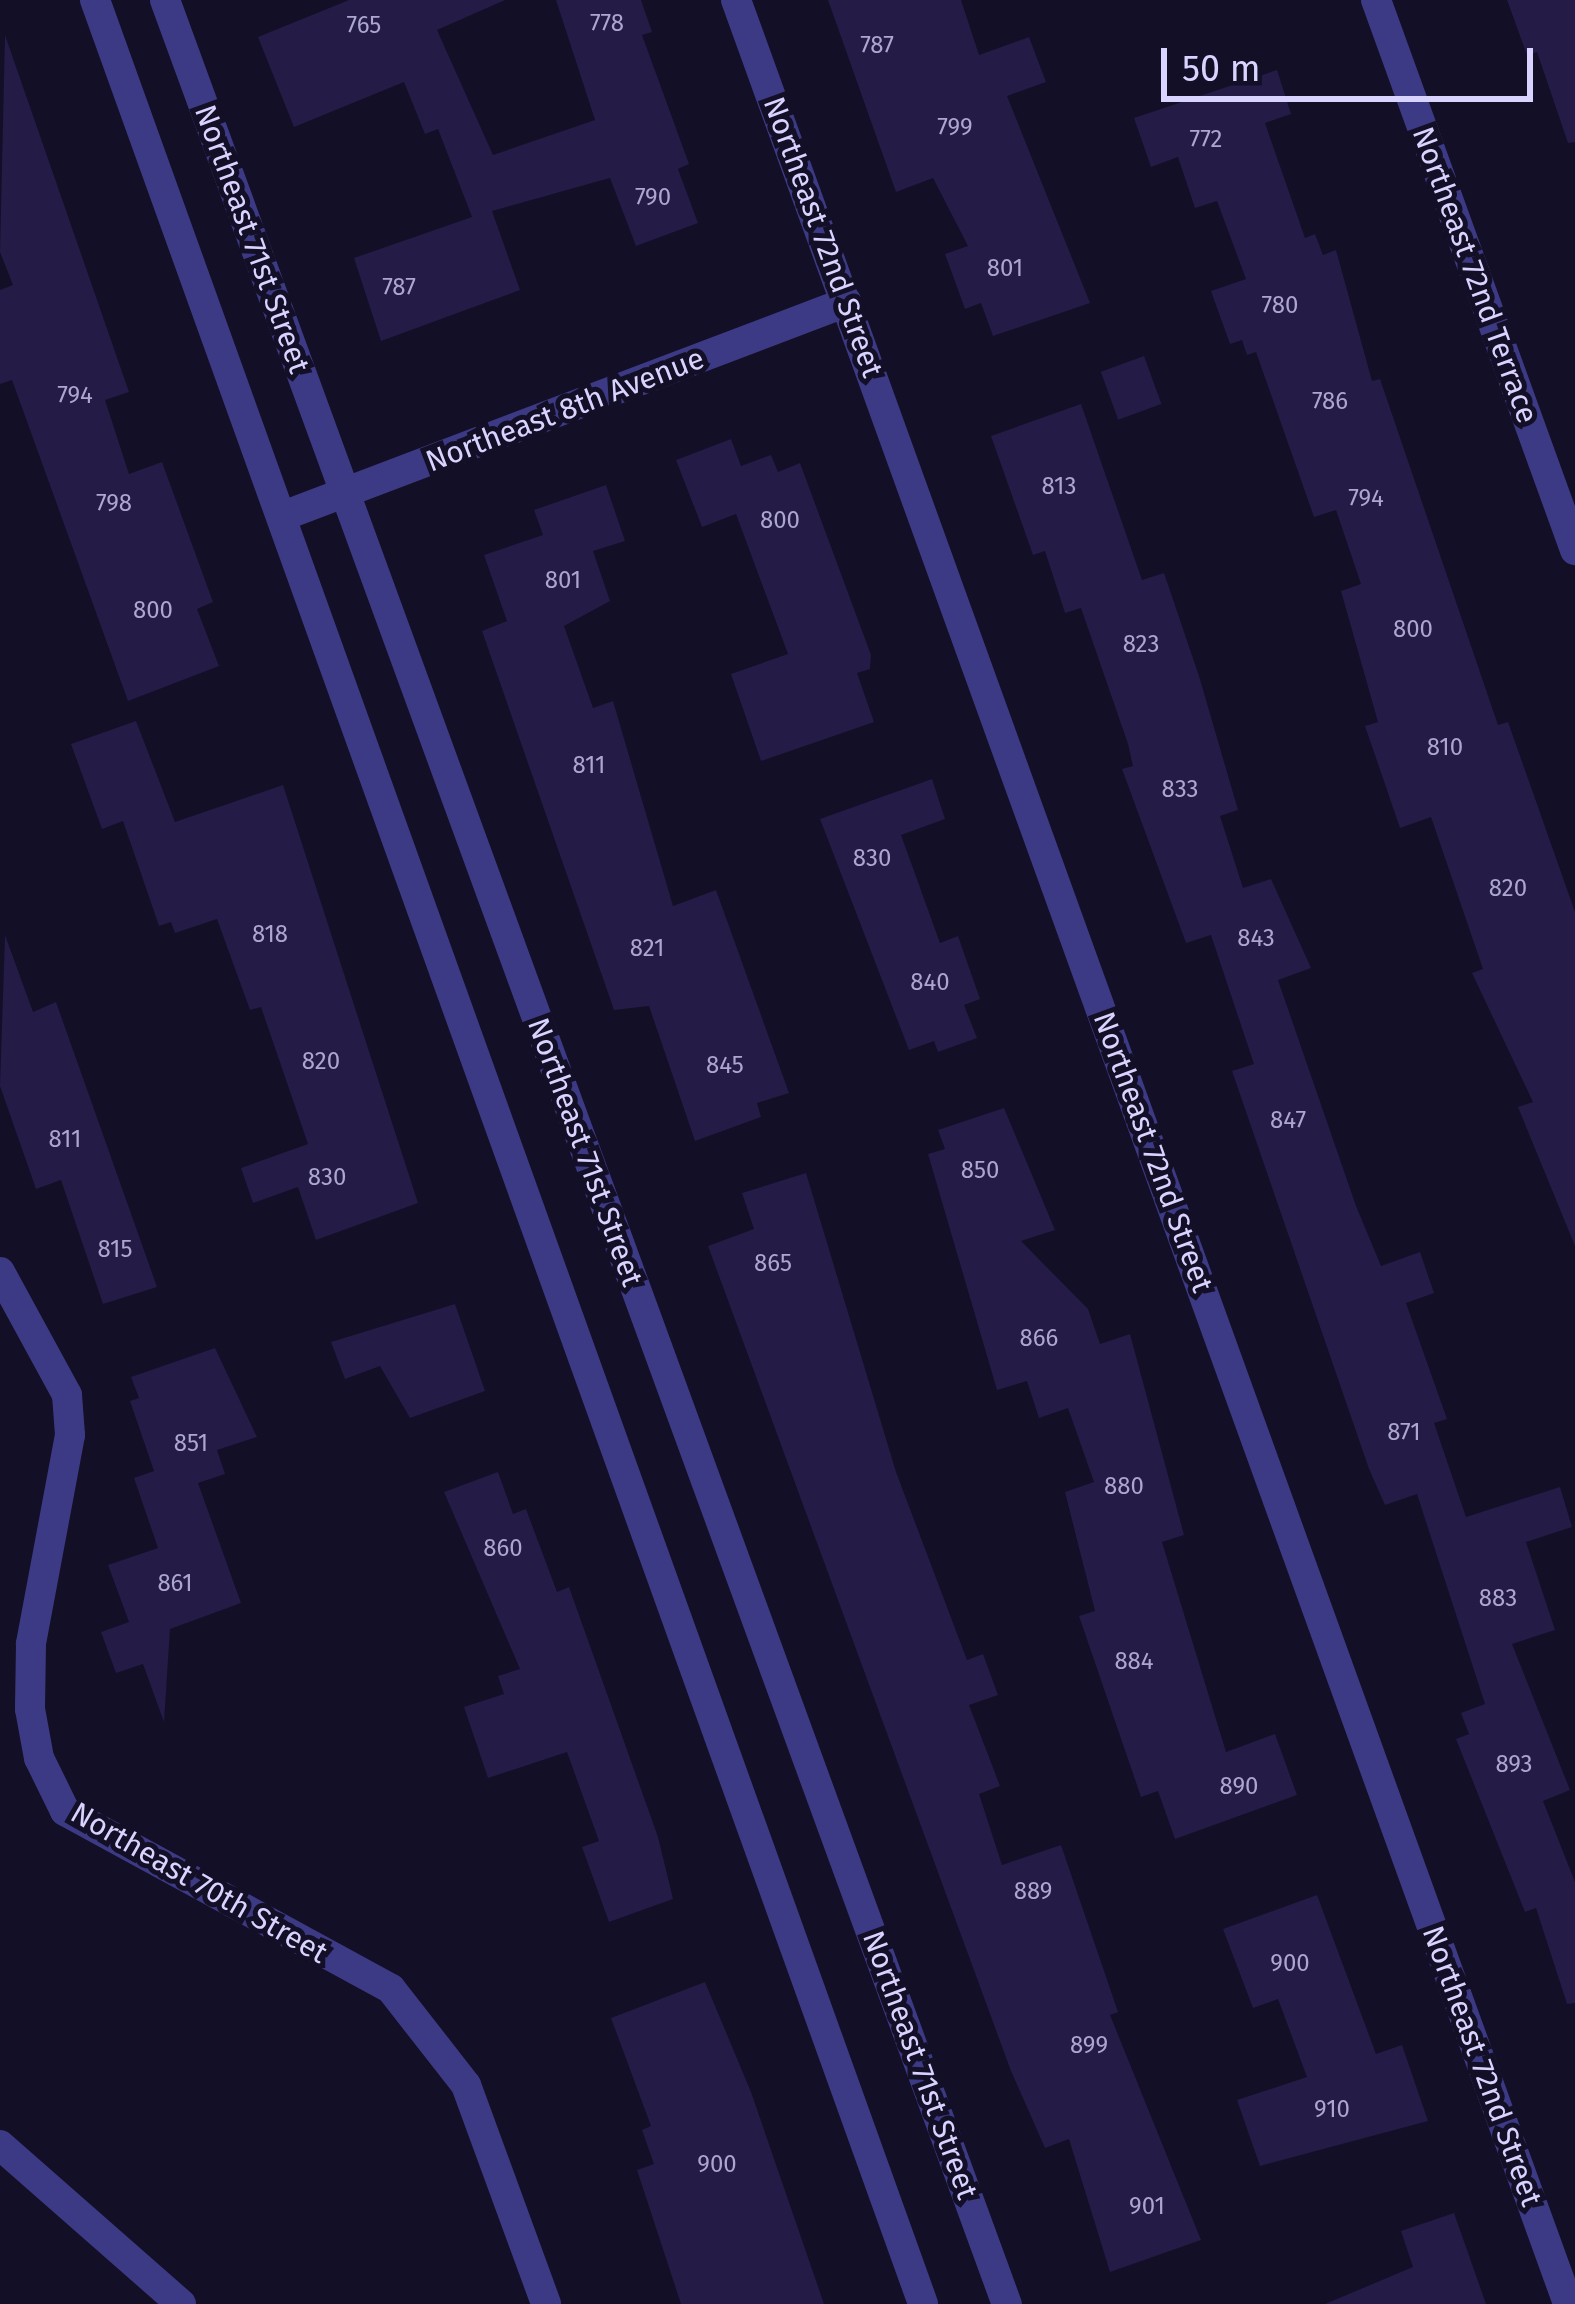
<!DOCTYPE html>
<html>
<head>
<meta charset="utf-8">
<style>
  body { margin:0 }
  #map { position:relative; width:1575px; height:2304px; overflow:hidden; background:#130f26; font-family:"Fira Sans",sans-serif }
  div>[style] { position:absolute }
  .building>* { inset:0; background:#241b47; transform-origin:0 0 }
  .street>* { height:30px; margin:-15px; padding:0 15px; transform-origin:15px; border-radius:15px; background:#3d3a85 }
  span { translate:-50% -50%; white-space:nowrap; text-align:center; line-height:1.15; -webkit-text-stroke:10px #130f26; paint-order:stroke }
  .number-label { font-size:24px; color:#aca6d1 }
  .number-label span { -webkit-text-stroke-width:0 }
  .street-label { font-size:30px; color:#d9d4ff }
  .scale { position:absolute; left:1161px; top:48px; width:372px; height:54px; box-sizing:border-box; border:6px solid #d9d4ff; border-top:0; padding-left:15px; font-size:36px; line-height:42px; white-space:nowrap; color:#d9d4ff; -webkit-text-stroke:9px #130f26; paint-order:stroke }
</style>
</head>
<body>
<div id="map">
  <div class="building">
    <div style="clip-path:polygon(349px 0,505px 0,437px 30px,493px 155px,595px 120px,556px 0,641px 0,652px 32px,642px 35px,689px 164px,678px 169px,698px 223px,636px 246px,610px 178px,492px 211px,520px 290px,381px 341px,354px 258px,472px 217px,438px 129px,425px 134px,404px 82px,294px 127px,258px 37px)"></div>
    <div style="clip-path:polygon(828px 0,961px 0,979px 55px,1029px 37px,1046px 82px,1007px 96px,1090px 303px,993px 336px,981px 303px,965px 309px,945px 254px,968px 246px,933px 178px,896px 192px)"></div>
    <div style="clip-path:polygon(1507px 0,1575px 0,1575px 142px,1568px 143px,1537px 52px,1527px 55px)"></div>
    <div style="clip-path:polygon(5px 35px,129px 392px,105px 400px,129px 474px,162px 462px,213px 602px,197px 609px,219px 666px,128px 701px,12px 380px,0 384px,0 290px,13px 285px,0 252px)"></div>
    <div style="clip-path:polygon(1277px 70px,1291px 114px,1265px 123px,1305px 238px,1315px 234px,1323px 255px,1336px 250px,1372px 381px,1380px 379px,1498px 725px,1508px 722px,1575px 912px,1575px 1246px,1518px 1107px,1533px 1102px,1472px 973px,1483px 969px,1431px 817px,1400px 828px,1365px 726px,1378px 722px,1341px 591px,1361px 584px,1336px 510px,1314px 517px,1256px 352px,1247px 355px,1242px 340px,1230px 344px,1211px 291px,1246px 279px,1217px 201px,1195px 208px,1178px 157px,1151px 167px,1134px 118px)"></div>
    <div style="left:1144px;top:356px;width:51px;height:46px;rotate:70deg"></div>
    <div style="clip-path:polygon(1081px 404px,1142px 580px,1164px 573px,1199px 676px,1238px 810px,1220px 816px,1243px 888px,1271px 879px,1311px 968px,1278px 980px,1356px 1206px,1381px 1266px,1420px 1252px,1434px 1293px,1406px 1303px,1447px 1419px,1434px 1423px,1466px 1517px,1560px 1487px,1572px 1527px,1526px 1542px,1555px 1630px,1512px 1644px,1570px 1790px,1543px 1801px,1575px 1882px,1575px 2003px,1567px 2004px,1536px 1908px,1525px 1912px,1456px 1739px,1469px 1734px,1461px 1713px,1485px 1704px,1417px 1494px,1385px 1505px,1369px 1469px,1232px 1071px,1254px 1064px,1211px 935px,1186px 943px,1122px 769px,1133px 766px,1128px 744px,1081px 608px,1065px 613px,1045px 551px,1033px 555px,991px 436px)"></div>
    <div style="clip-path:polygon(731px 439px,741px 466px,771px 455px,778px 472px,800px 463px,871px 655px,870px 669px,857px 673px,874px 722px,761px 761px,731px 674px,788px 654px,736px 514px,702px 527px,676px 460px)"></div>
    <div style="clip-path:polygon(606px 485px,625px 541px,593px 551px,610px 601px,564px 626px,593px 708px,613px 701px,673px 906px,716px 890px,789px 1093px,757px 1103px,761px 1117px,695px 1141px,649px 1006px,614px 1010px,482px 631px,507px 621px,484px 555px,543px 535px,534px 510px)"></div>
    <div style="clip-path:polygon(136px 721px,175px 822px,283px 785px,418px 1203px,316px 1240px,298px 1187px,253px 1203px,241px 1168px,308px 1144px,261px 1007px,250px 1010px,217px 919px,175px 933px,171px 922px,159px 926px,123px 821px,102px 829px,71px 744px)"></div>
    <div style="clip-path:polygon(932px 779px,945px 819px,901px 835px,940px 943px,958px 936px,980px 999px,964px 1005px,977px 1038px,938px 1052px,934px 1041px,909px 1050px,820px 819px)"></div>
    <div style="clip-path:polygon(5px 935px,33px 1012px,56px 1002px,157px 1287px,103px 1304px,61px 1180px,36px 1189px,0 1086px)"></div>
    <div style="clip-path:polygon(1004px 1108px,1055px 1230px,1021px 1241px,1088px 1309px,1100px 1344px,1130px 1334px,1184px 1535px,1162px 1542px,1226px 1752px,1275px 1734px,1297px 1795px,1175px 1839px,1158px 1791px,1141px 1797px,1079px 1616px,1095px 1611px,1065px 1492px,1094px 1482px,1068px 1408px,1039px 1418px,1027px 1381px,997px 1390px,928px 1154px,945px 1149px,938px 1130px)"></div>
    <div style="clip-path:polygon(806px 1173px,896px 1472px,967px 1660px,983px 1654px,998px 1695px,969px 1705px,1000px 1786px,979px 1794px,1002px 1865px,1061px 1845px,1118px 2012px,1110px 2015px,1201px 2240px,1110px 2272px,1069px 2139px,1045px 2148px,1011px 2071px,708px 1246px,754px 1229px,742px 1193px)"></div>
    <div style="clip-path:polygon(455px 1304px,485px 1391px,410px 1418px,380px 1366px,345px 1379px,331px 1342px)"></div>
    <div style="clip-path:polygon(215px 1348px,257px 1437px,217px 1450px,225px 1474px,198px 1483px,241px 1603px,170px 1629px,164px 1722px,143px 1664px,116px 1673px,101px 1632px,129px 1622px,108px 1565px,158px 1548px,134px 1478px,154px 1471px,130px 1401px,139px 1398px,131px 1377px)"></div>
    <div style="clip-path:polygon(498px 1472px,513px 1514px,526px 1509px,557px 1592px,569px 1587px,658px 1837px,673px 1899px,609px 1922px,582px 1847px,599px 1841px,567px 1752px,488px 1778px,464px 1707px,504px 1694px,498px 1676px,520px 1669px,444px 1492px)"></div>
    <div style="clip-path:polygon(1317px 1895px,1376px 2054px,1402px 2045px,1428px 2121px,1260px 2166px,1237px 2100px,1307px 2077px,1278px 1999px,1253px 2008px,1223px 1929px)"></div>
    <div style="clip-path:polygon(705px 1982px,751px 2092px,824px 2304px,681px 2304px,637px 2170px,654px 2164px,642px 2130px,651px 2126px,611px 2018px)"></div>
    <div style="clip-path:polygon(1454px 2213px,1486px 2304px,1325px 2304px,1413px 2267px,1401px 2231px)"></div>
  </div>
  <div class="street">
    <div style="left:95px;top:0;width:2448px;rotate:70.23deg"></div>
    <div style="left:165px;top:0;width:2453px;rotate:69.93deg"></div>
    <div style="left:736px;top:0;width:2450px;rotate:70.14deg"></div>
    <div style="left:1376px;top:0;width:585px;rotate:70.11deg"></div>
    <div style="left:283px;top:516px;width:603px;rotate:-20.78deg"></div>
    <div style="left:0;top:1272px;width:140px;rotate:61.4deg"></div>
    <div style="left:67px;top:1395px;width:40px;rotate:85.7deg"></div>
    <div style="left:70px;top:1435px;width:213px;rotate:100.6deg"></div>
    <div style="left:31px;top:1644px;width:65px;rotate:90.9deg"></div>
    <div style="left:30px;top:1709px;width:50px;rotate:79.6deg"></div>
    <div style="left:39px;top:1758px;width:59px;rotate:63.9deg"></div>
    <div style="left:65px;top:1811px;width:371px;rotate:28.6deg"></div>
    <div style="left:391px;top:1989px;width:122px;rotate:52deg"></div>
    <div style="left:466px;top:2085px;width:233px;rotate:69.9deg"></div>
    <div style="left:0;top:2145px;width:241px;rotate:41.3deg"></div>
  </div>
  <div class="number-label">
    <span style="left:607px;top:24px">778</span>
    <span style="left:364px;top:26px">765</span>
    <span style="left:877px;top:46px">787</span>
    <span style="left:955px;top:128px">799</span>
    <span style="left:1206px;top:140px">772</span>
    <span style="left:653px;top:198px">790</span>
    <span style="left:1005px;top:269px">801</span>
    <span style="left:399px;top:288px">787</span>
    <span style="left:1280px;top:306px">780</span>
    <span style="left:75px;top:396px">794</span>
    <span style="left:1330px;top:402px">786</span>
    <span style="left:1059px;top:487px">813</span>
    <span style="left:1366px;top:499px">794</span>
    <span style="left:114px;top:504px">798</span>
    <span style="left:780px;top:521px">800</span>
    <span style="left:563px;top:581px">801</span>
    <span style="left:153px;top:611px">800</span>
    <span style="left:1413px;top:630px">800</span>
    <span style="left:1141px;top:645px">823</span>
    <span style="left:1445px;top:748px">810</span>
    <span style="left:589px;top:766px">811</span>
    <span style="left:1180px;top:790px">833</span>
    <span style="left:872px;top:859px">830</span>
    <span style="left:1508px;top:889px">820</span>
    <span style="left:270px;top:935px">818</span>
    <span style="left:1256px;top:939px">843</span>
    <span style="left:647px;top:949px">821</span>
    <span style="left:930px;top:983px">840</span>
    <span style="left:321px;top:1062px">820</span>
    <span style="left:725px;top:1066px">845</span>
    <span style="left:1288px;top:1121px">847</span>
    <span style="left:65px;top:1140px">811</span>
    <span style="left:980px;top:1171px">850</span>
    <span style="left:327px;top:1178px">830</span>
    <span style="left:115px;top:1250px">815</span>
    <span style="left:773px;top:1264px">865</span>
    <span style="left:1039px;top:1339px">866</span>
    <span style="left:1404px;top:1433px">871</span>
    <span style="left:191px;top:1444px">851</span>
    <span style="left:1124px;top:1487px">880</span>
    <span style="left:503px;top:1549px">860</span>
    <span style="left:175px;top:1584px">861</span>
    <span style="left:1498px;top:1599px">883</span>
    <span style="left:1134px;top:1662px">884</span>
    <span style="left:1514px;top:1765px">893</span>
    <span style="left:1239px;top:1787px">890</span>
    <span style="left:1033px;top:1892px">889</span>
    <span style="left:1290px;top:1964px">900</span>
    <span style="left:1089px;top:2046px">899</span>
    <span style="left:1332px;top:2110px">910</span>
    <span style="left:717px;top:2165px">900</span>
    <span style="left:1147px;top:2207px">901</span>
  </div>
  <div class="street-label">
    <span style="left:823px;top:237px;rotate:70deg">Northeast 72nd Street</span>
    <span style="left:252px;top:239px;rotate:70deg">Northeast 71st Street</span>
    <span style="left:1475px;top:275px;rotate:70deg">Northeast 72nd Terrace</span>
    <span style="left:565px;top:410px;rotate:-21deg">Northeast 8th Avenue</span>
    <span style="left:585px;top:1152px;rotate:70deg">Northeast 71st Street</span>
    <span style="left:1153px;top:1152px;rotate:70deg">Northeast 72nd Street</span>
    <span style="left:199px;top:1883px;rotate:30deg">Northeast 70th Street</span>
    <span style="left:920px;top:2065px;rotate:70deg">Northeast 71st Street</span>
    <span style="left:1482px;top:2066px;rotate:70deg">Northeast 72nd Street</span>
  </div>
  <div class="scale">50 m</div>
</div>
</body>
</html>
